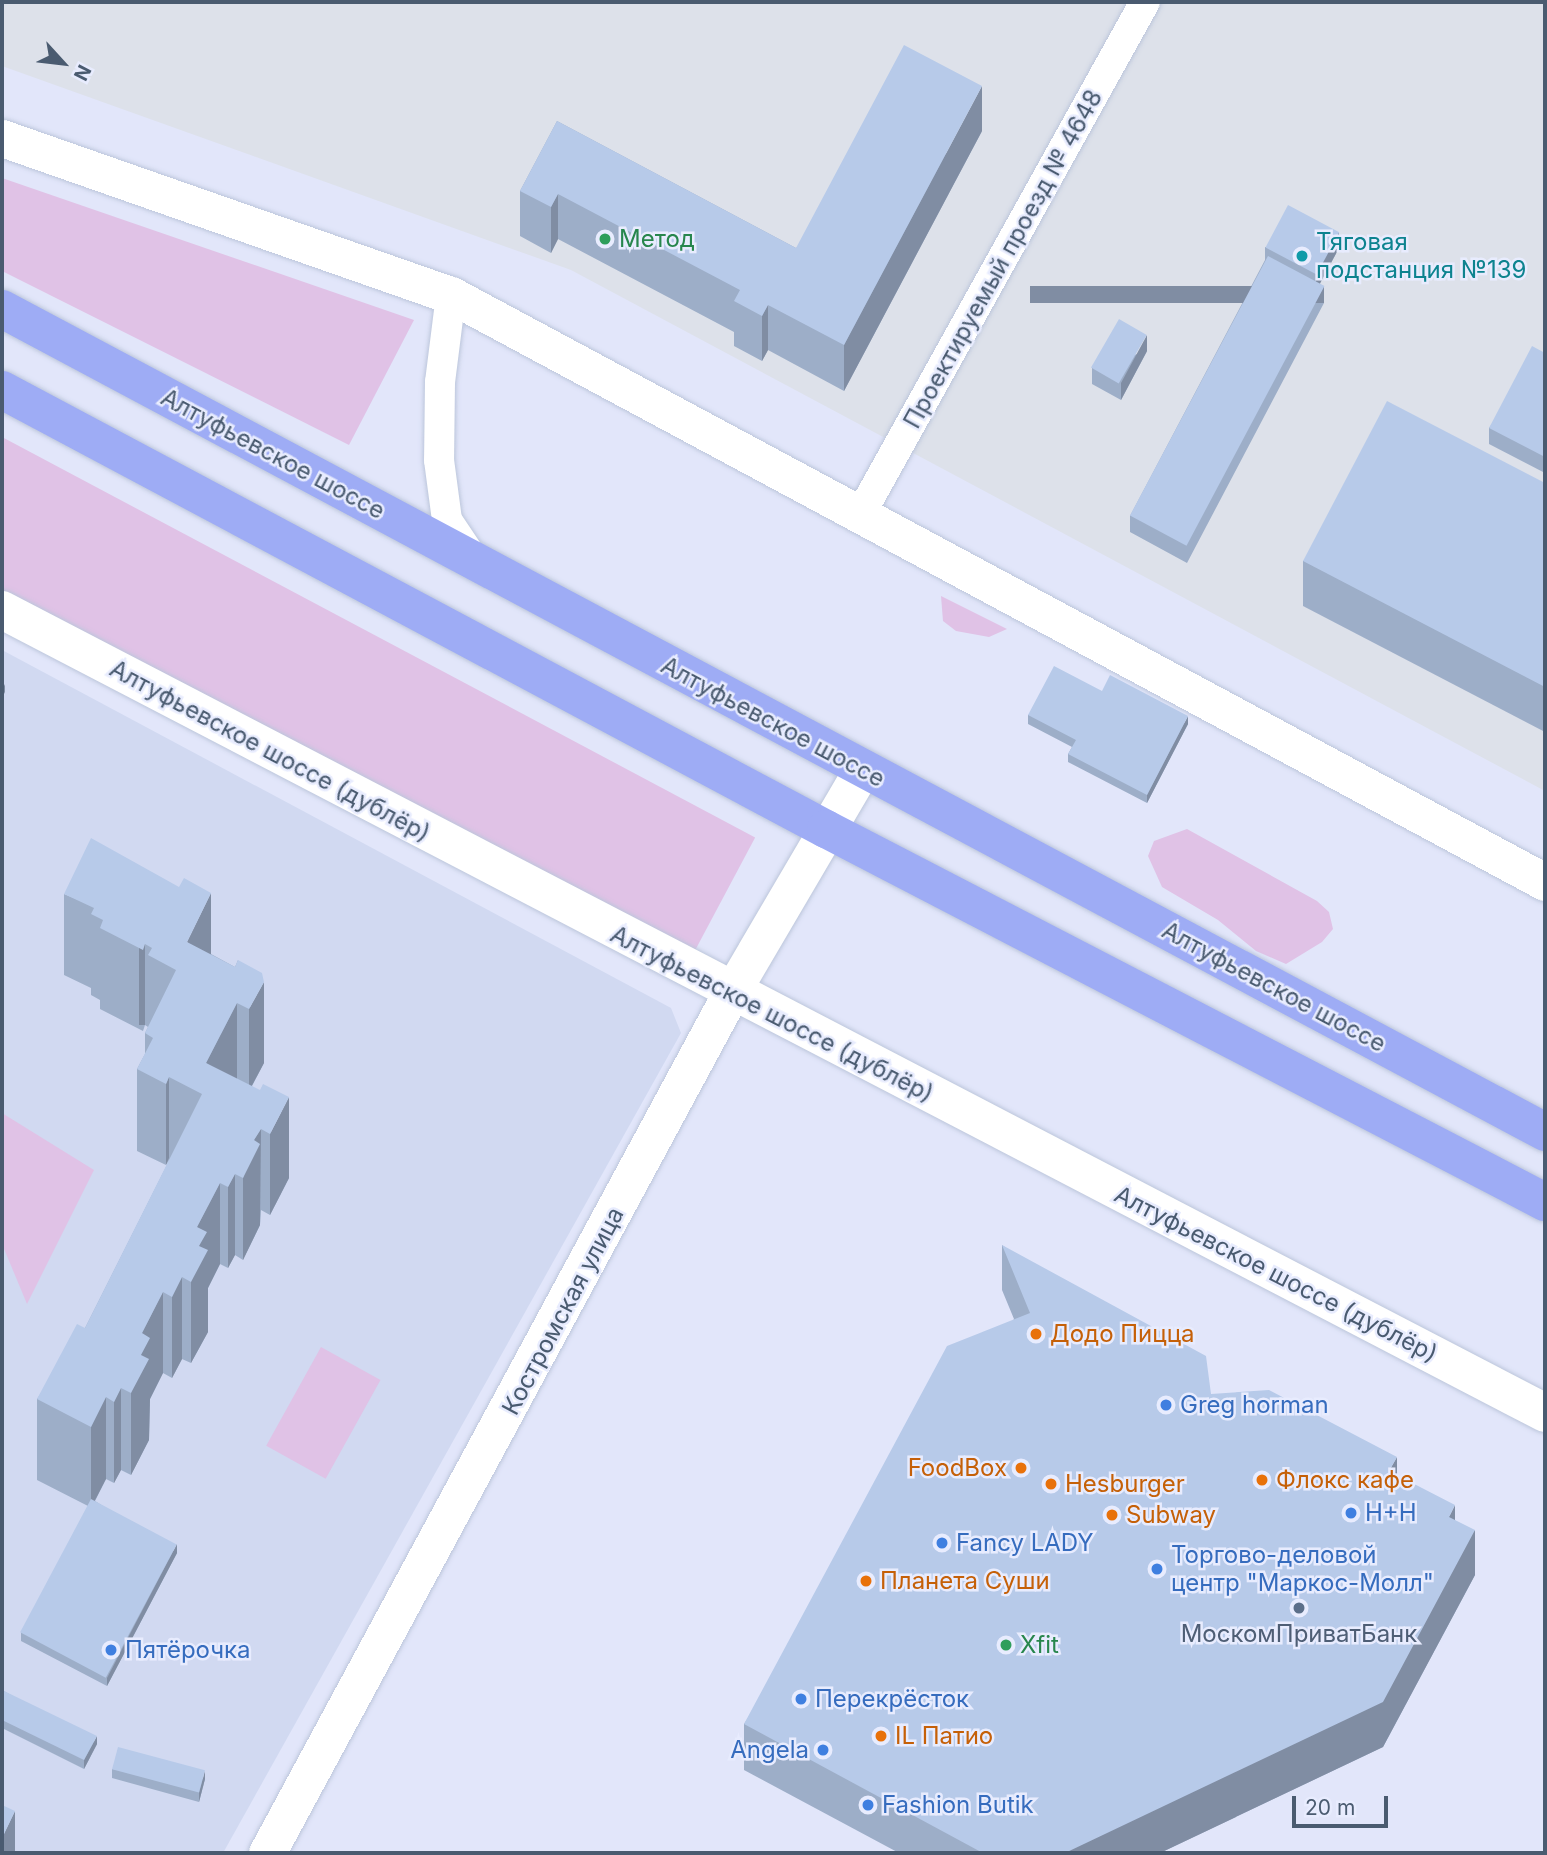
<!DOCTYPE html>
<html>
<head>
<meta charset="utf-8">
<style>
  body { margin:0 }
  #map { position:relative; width:1547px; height:1855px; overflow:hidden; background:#e2e6fa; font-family:Inter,sans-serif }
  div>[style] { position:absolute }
  .residential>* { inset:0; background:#d1d9f1 }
  .industrial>* { inset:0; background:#dde1ea }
  .green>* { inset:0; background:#e0c2e6; transform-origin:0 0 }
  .roads { filter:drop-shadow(0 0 2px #bcc6db) drop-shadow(0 0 2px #bcc6db) }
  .minor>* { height:30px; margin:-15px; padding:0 15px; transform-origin:15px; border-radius:15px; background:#fff }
  .tertiary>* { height:37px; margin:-18.5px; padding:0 18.5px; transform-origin:18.5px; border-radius:18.5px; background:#fff }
  .secondary>* { height:38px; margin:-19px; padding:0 19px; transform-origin:19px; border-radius:19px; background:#fff }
  .primary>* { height:38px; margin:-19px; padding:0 19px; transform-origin:19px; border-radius:19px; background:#9eacf5 }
  .wall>* { inset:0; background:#9daec8 }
  .shaded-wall>* { inset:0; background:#808da3; transform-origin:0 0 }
  .building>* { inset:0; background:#b7cae9; transform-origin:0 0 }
  .dots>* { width:19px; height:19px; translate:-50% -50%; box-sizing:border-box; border:4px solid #e8ecfe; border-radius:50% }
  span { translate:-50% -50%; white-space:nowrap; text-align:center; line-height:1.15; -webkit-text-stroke:5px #e8ecfe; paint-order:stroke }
  .leisure-label { font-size:24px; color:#27864d }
  .left { translate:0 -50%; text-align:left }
  .culture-label { font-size:24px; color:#0d838f }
  .street-label { font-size:24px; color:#4a5b70 }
  .food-label { font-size:24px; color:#c56008 }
  .right { translate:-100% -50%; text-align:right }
  .shop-label { font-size:24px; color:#366cbe }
  .service-label { font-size:24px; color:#4e5e75 }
  .frame { position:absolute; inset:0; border:4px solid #4a5b70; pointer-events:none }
  .north { position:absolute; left:28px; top:28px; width:70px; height:70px; -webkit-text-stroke:5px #e8ecfe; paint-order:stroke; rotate:117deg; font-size:19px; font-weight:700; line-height:28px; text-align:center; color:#4a5b70 }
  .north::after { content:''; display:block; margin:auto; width:24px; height:32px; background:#4a5b70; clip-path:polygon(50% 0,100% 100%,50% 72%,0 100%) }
  .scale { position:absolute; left:1292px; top:1796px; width:96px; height:32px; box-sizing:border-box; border:4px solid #4a5b70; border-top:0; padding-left:9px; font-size:21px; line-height:24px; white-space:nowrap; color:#4a5b70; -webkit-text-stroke:5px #e8ecfe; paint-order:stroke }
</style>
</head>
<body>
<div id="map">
  <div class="residential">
    <div style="clip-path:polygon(2px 650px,671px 1008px,681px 1033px,223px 1853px,2px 1853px)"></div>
  </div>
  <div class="industrial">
    <div style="clip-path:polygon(2px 2px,1545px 2px,1545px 791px,571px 270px,2px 66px)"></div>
  </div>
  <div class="green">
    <div style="clip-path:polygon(2px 178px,414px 320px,349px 445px,2px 271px)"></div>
    <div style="left:2px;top:437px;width:853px;height:146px;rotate:28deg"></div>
    <div style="clip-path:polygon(941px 596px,1007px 629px,989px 637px,956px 631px,943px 621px)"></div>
    <div style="clip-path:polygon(1187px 829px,1317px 901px,1329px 912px,1333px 929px,1322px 942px,1286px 964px,1256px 951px,1218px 920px,1162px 887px,1148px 856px,1154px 841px)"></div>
    <div style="clip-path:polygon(2px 1113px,94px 1170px,27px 1304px,2px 1244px)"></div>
    <div style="left:321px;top:1347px;width:68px;height:113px;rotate:29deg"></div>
  </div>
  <div class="roads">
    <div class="minor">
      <div style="left:451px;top:295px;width:88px;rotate:97.2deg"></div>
      <div style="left:440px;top:382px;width:78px;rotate:90.7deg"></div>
      <div style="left:439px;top:460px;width:61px;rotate:82.4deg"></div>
      <div style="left:447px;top:520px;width:47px;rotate:56.3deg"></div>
      <div style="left:860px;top:515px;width:587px;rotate:-60.95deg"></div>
    </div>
    <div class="tertiary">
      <div style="left:2px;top:138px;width:476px;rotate:19.3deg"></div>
      <div style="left:451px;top:295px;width:1242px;rotate:28.22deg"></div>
      <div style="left:267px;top:1853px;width:977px;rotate:-61.65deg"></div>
      <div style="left:731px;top:993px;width:259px;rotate:-59.6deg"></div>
    </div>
    <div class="secondary">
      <div style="left:2px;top:610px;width:1739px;rotate:27.49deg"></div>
    </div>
    <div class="primary">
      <div style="left:2px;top:309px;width:1749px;rotate:28.07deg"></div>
      <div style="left:2px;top:390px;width:934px;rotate:28.05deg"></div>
      <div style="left:826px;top:829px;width:810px;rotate:27.42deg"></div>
    </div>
  </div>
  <div class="wall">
    <div style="clip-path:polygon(557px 121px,796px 248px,982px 131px,844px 391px,768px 350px,762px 361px,734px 346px,734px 332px,558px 239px,551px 253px,520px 236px,520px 191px)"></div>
    <div style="clip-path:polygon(1265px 247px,1339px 248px,1320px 283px,1324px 303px,1187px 563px,1130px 532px,1130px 516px,1265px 260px)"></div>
    <div style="clip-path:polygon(1147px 351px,1121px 400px,1092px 384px,1092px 368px)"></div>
    <div style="clip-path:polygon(1545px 353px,1545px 473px,1489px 444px,1489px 428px)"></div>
    <div style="clip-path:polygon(1545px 483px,1545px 732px,1303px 606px,1303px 561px)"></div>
    <div style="clip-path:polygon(1102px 691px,1188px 724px,1147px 803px,1068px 762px,1068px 754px,1072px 747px,1028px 724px,1028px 715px)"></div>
    <div style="clip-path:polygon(64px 894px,211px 954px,235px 967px,238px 960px,264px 1063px,252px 1086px,289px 1178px,270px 1215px,261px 1210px,260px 1225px,243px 1260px,235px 1255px,228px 1268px,220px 1264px,208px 1288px,208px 1332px,191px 1363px,182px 1359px,172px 1378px,163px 1373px,150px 1399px,149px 1440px,131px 1475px,121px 1470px,114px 1483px,106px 1479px,95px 1501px,177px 1553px,107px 1686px,21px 1641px,21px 1633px,88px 1506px,37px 1480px,37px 1399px,85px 1328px,170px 1159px,166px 1165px,137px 1151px,137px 1069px,145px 1054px,145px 1033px,148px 1027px,145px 1025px,143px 1031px,100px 1009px,100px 1000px,91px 995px,91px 988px,64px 975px)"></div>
    <div style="clip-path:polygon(1002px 1245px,1211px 1394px,1397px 1475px,1455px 1520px,1475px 1575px,1383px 1747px,1160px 1853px,899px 1853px,744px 1770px,744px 1724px,1014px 1319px,1002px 1290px)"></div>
    <div style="clip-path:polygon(2px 1690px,97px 1744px,84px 1769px,2px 1728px)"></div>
    <div style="clip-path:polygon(112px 1769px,205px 1779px,199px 1802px,112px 1778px)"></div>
  </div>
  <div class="shaded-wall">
    <div style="clip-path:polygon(982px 86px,982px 131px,844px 391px,844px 345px)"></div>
    <div style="clip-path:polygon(558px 194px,558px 239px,551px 253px,551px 207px)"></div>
    <div style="clip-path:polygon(1339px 232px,1339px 248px,1316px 291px,1316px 274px)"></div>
    <div style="left:1324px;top:286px;width:17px;height:294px;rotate:90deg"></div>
    <div style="clip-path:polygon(768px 305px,768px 350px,762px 361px,762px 316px)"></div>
    <div style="clip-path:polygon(1147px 335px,1147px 351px,1121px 400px,1121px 383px)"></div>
    <div style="clip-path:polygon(5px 684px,5px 692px,2px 698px,2px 690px)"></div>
    <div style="clip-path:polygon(1188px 716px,1188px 724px,1147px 803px,1147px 795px)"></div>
    <div style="clip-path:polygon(211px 893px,211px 974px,187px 942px)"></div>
    <div style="left:145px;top:944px;width:81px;height:6px;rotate:90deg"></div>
    <div style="clip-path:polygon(264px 982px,264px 1063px,249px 1091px,249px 1009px)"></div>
    <div style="clip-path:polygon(237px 1003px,237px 1084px,206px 1063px)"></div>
    <div style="clip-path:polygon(169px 1077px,169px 1158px,166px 1165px,166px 1084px)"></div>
    <div style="clip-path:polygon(289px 1097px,289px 1178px,270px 1215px,270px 1134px)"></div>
    <div style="clip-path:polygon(261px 1129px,260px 1225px,243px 1260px,243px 1178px,254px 1140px)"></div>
    <div style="clip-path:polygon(235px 1174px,235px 1255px,228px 1268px,228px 1187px)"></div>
    <div style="clip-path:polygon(220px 1183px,220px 1264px,208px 1288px,208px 1332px,191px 1363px,191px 1282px,197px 1227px)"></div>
    <div style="clip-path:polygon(182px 1277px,182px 1359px,172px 1378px,172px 1297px)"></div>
    <div style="clip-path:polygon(163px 1292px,163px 1373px,150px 1399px,149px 1440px,131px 1475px,131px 1393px,142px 1333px)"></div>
    <div style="clip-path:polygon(121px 1388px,121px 1470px,114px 1483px,114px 1402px)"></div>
    <div style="clip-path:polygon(106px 1397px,106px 1479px,91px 1508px,91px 1427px)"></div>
    <div style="clip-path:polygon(1397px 1457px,1397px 1502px,1389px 1471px)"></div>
    <div style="clip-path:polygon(1455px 1505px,1455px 1550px,1449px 1517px)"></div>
    <div style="clip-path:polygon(1475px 1530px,1475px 1575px,1383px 1747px,1160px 1853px,1065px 1853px)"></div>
    <div style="clip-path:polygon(177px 1544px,177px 1553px,107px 1686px,107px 1678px)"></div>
    <div style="clip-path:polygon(97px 1736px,97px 1744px,84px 1769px,84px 1760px)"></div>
    <div style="clip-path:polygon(205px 1771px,205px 1779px,199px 1802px,199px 1793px)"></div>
    <div style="clip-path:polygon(15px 1811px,15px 1853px,2px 1853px,2px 1838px)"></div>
  </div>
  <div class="building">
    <div style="clip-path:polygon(904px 45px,982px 86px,844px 345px,768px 305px,762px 316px,734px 301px,740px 290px,558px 194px,551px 207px,520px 191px,557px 121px,796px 248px)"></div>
    <div style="left:1288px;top:205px;width:58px;height:48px;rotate:28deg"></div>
    <div style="left:1268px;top:256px;width:64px;height:294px;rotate:28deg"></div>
    <div style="left:1119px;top:319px;width:32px;height:56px;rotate:30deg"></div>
    <div style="clip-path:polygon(1532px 346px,1545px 353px,1545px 457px,1489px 428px)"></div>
    <div style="clip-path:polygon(1387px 401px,1545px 483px,1545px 687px,1303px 561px)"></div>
    <div style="clip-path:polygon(1054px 666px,1102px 691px,1110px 675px,1188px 716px,1147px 795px,1068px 754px,1076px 740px,1028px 715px)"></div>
    <div style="clip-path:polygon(91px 838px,179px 887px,184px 878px,211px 893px,187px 942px,235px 967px,238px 960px,262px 973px,264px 982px,249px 1009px,237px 1003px,206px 1063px,260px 1090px,263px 1084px,289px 1097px,270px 1134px,261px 1129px,254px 1140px,260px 1144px,243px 1178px,235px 1174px,228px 1187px,220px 1183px,197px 1227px,207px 1232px,199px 1246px,208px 1250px,191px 1282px,182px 1277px,172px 1297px,163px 1292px,142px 1333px,150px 1338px,141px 1355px,149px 1359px,131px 1393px,121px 1388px,114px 1402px,106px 1397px,91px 1427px,37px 1399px,77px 1324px,85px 1328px,202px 1094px,169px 1077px,166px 1084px,137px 1069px,153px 1038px,145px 1033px,176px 970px,148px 955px,152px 948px,145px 944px,143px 950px,100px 928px,103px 920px,91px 914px,94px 908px,64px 894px)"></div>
    <div style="clip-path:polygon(1002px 1245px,1206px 1356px,1211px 1394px,1269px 1390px,1397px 1457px,1389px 1471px,1455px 1505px,1449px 1517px,1475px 1530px,1383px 1702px,1065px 1853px,982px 1853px,981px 1852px,744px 1724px,947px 1346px,1030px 1313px)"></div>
    <div style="left:91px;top:1499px;width:97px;height:151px;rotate:28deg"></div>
    <div style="clip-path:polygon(2px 1690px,97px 1736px,84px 1760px,2px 1720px)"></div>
    <div style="left:118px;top:1747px;width:90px;height:23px;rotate:15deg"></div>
    <div style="clip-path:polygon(2px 1805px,15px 1811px,2px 1838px)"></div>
  </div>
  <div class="dots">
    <div style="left:605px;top:239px;background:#2e9e5b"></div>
    <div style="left:1302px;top:256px;background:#0f9aa8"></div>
    <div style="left:1036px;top:1334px;background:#e8710a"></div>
    <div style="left:1166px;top:1405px;background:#3f7fe0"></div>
    <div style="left:1021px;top:1468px;background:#e8710a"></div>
    <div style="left:1262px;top:1480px;background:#e8710a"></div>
    <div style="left:1051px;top:1484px;background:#e8710a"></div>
    <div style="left:1351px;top:1513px;background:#3f7fe0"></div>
    <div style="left:1112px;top:1515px;background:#e8710a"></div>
    <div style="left:942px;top:1543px;background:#3f7fe0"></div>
    <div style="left:1157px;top:1569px;background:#3f7fe0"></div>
    <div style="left:866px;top:1581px;background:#e8710a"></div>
    <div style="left:1299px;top:1608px;background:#5c6f8a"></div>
    <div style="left:1006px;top:1645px;background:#2e9e5b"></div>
    <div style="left:111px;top:1650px;background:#3f7fe0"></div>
    <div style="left:801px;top:1699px;background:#3f7fe0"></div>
    <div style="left:881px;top:1736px;background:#e8710a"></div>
    <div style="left:823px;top:1750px;background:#3f7fe0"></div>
    <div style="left:868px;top:1805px;background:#3f7fe0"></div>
  </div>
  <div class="leisure-label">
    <span class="left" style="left:619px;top:239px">Метод</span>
    <span class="left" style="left:1020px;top:1645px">Xfit</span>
  </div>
  <div class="culture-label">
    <span class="left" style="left:1316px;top:256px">Тяговая<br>подстанция №139</span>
  </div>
  <div class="street-label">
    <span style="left:1003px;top:259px;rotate:-61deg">Проектируемый проезд № 4648</span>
    <span style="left:273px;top:454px;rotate:28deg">Алтуфьевское шоссе</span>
    <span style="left:773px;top:722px;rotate:28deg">Алтуфьевское шоссе</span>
    <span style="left:270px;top:751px;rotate:28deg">Алтуфьевское шоссе (дублёр)</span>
    <span style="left:1274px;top:987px;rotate:28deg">Алтуфьевское шоссе</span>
    <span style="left:772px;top:1014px;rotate:27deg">Алтуфьевское шоссе (дублёр)</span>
    <span style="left:1276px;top:1274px;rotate:27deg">Алтуфьевское шоссе (дублёр)</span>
    <span style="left:563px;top:1311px;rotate:-62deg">Костромская улица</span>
  </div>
  <div class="food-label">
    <span class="left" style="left:1050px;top:1334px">Додо Пицца</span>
    <span class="right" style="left:1007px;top:1468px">FoodBox</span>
    <span class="left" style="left:1276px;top:1480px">Флокс кафе</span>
    <span class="left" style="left:1065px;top:1484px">Hesburger</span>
    <span class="left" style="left:1126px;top:1515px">Subway</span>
    <span class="left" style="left:880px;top:1581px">Планета Суши</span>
    <span class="left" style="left:895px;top:1736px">IL Патио</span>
  </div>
  <div class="shop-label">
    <span class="left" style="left:1180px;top:1405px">Greg horman</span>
    <span class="left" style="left:1365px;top:1513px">H+H</span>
    <span class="left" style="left:956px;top:1543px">Fancy LADY</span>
    <span class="left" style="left:1171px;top:1569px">Торгово-деловой<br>центр "Маркос-Молл"</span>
    <span class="left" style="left:125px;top:1650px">Пятёрочка</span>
    <span class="left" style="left:815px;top:1699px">Перекрёсток</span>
    <span class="right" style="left:809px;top:1750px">Angela</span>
    <span class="left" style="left:882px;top:1805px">Fashion Butik</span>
  </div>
  <div class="service-label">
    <span style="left:1299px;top:1634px">МоскомПриватБанк</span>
  </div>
  <div class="frame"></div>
  <div class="north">N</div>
  <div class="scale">20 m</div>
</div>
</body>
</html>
